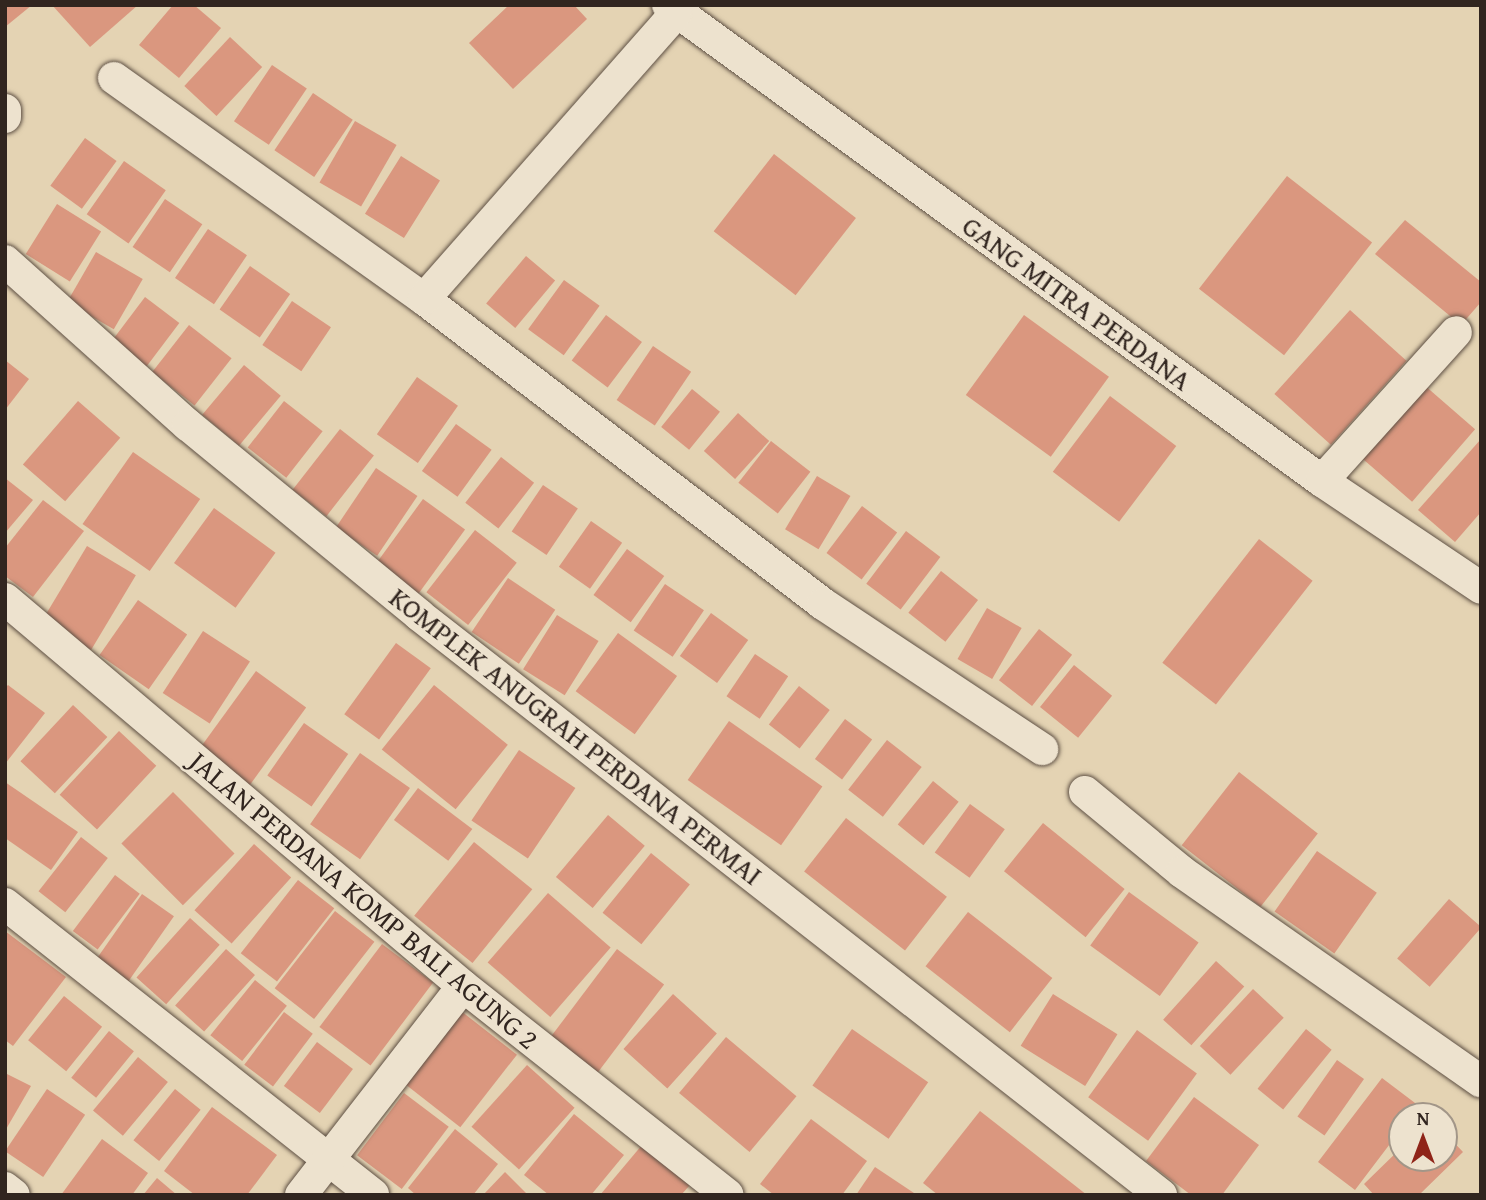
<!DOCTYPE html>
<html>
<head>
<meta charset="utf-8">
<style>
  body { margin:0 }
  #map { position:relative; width:1486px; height:1200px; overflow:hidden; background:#e4d3b3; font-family:"Gentium Book Plus",serif }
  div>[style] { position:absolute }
  .building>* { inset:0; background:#da977f; transform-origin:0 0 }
  .roads { filter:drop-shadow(0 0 2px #5e5044) drop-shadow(0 0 2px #5e5044) }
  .street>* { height:32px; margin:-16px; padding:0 16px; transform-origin:16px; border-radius:16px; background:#ede2ce }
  span { translate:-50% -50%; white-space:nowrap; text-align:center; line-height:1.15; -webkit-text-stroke:5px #ede2ce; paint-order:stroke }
  .street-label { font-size:28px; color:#31251f }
  .frame { position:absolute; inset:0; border:7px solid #31251f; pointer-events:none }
  .north { position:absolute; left:1388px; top:1102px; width:70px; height:70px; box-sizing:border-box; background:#ede2ce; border:2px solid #a29688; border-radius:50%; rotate:0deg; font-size:19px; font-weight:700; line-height:28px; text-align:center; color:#31251f }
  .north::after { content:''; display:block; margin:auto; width:24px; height:32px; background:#8f2418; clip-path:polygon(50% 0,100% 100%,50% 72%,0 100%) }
</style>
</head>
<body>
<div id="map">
  <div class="building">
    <div style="clip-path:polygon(5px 5px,32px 5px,5px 27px)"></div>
    <div style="clip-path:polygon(52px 5px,138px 5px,90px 47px)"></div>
    <div style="clip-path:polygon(173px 5px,194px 5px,221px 28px,179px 78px,139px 45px)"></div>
    <div style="clip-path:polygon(509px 5px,574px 5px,587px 19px,513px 89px,469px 43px)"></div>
    <div style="left:230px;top:37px;width:44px;height:67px;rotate:43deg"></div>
    <div style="left:272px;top:65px;width:42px;height:68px;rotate:34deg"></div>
    <div style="left:313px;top:93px;width:48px;height:69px;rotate:34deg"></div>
    <div style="left:355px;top:121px;width:48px;height:71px;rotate:30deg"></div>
    <div style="left:85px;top:138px;width:39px;height:59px;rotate:36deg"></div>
    <div style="left:774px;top:154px;width:104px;height:98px;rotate:38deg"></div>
    <div style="left:401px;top:156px;width:46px;height:68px;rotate:32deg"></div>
    <div style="left:124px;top:161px;width:51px;height:65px;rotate:35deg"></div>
    <div style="left:1287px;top:176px;width:108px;height:143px;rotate:38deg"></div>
    <div style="left:165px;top:199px;width:45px;height:58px;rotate:34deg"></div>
    <div style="left:57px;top:204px;width:52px;height:59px;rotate:32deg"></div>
    <div style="clip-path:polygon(1405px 220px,1481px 282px,1481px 302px,1461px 325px,1375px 254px)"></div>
    <div style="left:208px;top:229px;width:47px;height:59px;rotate:34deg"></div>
    <div style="left:96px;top:252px;width:54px;height:58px;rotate:30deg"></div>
    <div style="left:526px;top:256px;width:38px;height:62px;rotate:40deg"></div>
    <div style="left:250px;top:266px;width:49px;height:53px;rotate:35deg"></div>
    <div style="left:564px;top:280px;width:44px;height:61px;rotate:36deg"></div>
    <div style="left:145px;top:297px;width:43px;height:63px;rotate:37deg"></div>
    <div style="left:292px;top:301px;width:47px;height:53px;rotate:34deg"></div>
    <div style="left:1350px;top:310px;width:76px;height:113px;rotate:42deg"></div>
    <div style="left:606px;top:315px;width:45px;height:57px;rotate:37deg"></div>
    <div style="left:1024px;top:315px;width:105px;height:99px;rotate:36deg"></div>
    <div style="left:189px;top:325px;width:54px;height:60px;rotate:38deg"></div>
    <div style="left:653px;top:346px;width:46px;height:65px;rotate:34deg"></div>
    <div style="clip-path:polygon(5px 360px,29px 379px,5px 410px)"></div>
    <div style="left:244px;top:365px;width:48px;height:65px;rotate:40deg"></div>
    <div style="left:417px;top:377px;width:50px;height:70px;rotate:35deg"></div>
    <div style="left:1423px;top:384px;width:69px;height:96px;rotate:41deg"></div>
    <div style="left:692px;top:389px;width:36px;height:49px;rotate:39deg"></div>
    <div style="left:1110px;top:396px;width:83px;height:95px;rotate:37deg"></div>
    <div style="left:78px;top:401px;width:56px;height:84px;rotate:41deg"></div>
    <div style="left:284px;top:401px;width:49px;height:59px;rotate:38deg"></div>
    <div style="left:738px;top:413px;width:42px;height:51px;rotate:42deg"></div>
    <div style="left:456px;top:424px;width:44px;height:58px;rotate:36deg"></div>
    <div style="left:340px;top:429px;width:43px;height:77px;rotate:38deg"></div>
    <div style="clip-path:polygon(1481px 439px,1481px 512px,1455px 542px,1418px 510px)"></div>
    <div style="left:771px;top:441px;width:50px;height:53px;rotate:38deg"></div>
    <div style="left:133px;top:452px;width:82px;height:88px;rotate:35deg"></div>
    <div style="left:501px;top:457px;width:42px;height:58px;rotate:38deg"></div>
    <div style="left:376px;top:468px;width:50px;height:72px;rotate:34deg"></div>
    <div style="left:817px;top:476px;width:39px;height:62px;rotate:31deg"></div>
    <div style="clip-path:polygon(5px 478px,33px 500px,5px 533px)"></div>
    <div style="left:543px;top:485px;width:42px;height:56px;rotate:34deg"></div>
    <div style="left:423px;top:499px;width:52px;height:80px;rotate:36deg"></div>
    <div style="clip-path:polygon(43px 500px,84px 531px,33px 597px,5px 576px,5px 548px)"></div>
    <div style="left:862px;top:506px;width:44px;height:59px;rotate:37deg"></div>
    <div style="left:214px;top:508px;width:76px;height:68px;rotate:36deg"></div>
    <div style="left:591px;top:521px;width:38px;height:56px;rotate:35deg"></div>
    <div style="left:475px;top:530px;width:53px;height:79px;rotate:38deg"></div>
    <div style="left:906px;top:531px;width:43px;height:66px;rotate:37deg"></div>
    <div style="left:1259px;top:539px;width:68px;height:157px;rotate:38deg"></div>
    <div style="left:87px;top:546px;width:57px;height:87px;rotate:31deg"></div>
    <div style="left:627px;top:549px;width:46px;height:57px;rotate:36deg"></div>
    <div style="left:941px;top:571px;width:47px;height:53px;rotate:38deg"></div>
    <div style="left:508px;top:578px;width:57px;height:65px;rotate:34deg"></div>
    <div style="left:665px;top:584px;width:47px;height:56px;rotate:34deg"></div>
    <div style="left:138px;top:600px;width:60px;height:67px;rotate:35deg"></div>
    <div style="left:987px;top:608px;width:40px;height:59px;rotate:30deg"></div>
    <div style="left:711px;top:613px;width:46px;height:53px;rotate:36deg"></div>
    <div style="left:557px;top:615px;width:49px;height:64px;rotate:32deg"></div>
    <div style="left:1039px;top:629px;width:42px;height:65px;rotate:38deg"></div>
    <div style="left:203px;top:631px;width:56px;height:74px;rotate:33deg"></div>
    <div style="left:618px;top:633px;width:73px;height:72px;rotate:36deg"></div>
    <div style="left:396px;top:643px;width:43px;height:88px;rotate:36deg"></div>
    <div style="left:755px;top:654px;width:40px;height:51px;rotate:34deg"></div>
    <div style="left:1074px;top:665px;width:49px;height:54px;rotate:39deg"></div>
    <div style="left:256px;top:671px;width:62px;height:102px;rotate:36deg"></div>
    <div style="clip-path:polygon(8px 685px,45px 713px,5px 764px,5px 688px)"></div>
    <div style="left:434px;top:685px;width:95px;height:83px;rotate:39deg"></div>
    <div style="left:799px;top:686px;width:39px;height:49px;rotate:38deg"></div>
    <div style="left:73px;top:705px;width:47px;height:77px;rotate:43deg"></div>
    <div style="left:845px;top:719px;width:34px;height:50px;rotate:37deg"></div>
    <div style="left:729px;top:721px;width:114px;height:72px;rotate:35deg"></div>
    <div style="left:304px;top:723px;width:54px;height:64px;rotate:35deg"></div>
    <div style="left:119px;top:731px;width:51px;height:87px;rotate:43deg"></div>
    <div style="left:887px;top:740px;width:44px;height:63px;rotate:38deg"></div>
    <div style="left:519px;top:750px;width:68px;height:85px;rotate:34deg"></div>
    <div style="left:360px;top:753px;width:61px;height:87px;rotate:35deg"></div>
    <div style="left:1239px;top:772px;width:100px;height:93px;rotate:38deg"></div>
    <div style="left:933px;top:781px;width:33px;height:56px;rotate:39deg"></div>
    <div style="clip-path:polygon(5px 782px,78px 832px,51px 870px,5px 838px)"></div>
    <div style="left:418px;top:788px;width:68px;height:40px;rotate:37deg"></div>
    <div style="left:173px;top:792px;width:87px;height:73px;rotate:45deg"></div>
    <div style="left:970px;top:804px;width:43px;height:60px;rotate:36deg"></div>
    <div style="left:608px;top:815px;width:48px;height:81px;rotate:40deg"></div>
    <div style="left:846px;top:818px;width:128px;height:68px;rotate:38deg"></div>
    <div style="left:1043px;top:823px;width:105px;height:62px;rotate:39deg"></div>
    <div style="left:81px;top:837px;width:34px;height:69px;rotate:38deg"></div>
    <div style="left:474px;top:842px;width:75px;height:95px;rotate:39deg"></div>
    <div style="left:254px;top:844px;width:50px;height:89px;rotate:42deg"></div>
    <div style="left:1317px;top:851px;width:73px;height:74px;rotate:35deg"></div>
    <div style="left:651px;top:853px;width:50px;height:77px;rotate:39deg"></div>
    <div style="left:115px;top:875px;width:31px;height:70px;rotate:37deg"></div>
    <div style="left:298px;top:880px;width:46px;height:93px;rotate:38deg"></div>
    <div style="left:1129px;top:892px;width:86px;height:66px;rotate:36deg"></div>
    <div style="left:548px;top:893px;width:83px;height:92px;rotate:41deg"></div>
    <div style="left:142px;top:894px;width:39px;height:83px;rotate:35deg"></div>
    <div style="left:1449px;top:899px;width:43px;height:79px;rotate:41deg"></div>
    <div style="left:335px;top:911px;width:50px;height:98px;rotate:38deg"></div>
    <div style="left:968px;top:912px;width:107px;height:69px;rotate:38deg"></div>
    <div style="left:190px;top:918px;width:40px;height:80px;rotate:42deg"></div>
    <div style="clip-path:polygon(5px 931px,66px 977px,13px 1046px,5px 1040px)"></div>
    <div style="left:382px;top:944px;width:64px;height:104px;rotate:37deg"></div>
    <div style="left:226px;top:949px;width:39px;height:76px;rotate:42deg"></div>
    <div style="left:617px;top:949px;width:59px;height:110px;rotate:37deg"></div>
    <div style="left:1216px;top:961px;width:38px;height:79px;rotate:42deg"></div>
    <div style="left:255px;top:980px;width:41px;height:71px;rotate:39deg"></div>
    <div style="left:1253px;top:989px;width:42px;height:78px;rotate:43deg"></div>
    <div style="left:673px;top:994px;width:59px;height:74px;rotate:42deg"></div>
    <div style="left:1053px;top:994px;width:76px;height:61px;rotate:32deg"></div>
    <div style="left:64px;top:996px;width:49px;height:57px;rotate:39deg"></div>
    <div style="left:461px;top:1011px;width:71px;height:92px;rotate:38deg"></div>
    <div style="left:284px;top:1012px;width:36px;height:66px;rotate:37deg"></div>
    <div style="left:852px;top:1029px;width:93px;height:69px;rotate:35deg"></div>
    <div style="left:1306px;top:1029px;width:33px;height:77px;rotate:39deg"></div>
    <div style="left:1137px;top:1030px;width:74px;height:83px;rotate:36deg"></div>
    <div style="left:109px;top:1031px;width:32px;height:60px;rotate:39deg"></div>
    <div style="left:726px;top:1037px;width:92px;height:73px;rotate:40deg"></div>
    <div style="left:317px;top:1042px;width:45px;height:55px;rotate:37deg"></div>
    <div style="left:138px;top:1057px;width:39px;height:70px;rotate:40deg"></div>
    <div style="left:1337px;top:1060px;width:33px;height:69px;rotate:35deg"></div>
    <div style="left:527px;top:1065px;width:64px;height:83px;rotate:42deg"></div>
    <div style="clip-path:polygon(5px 1073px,31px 1086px,5px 1131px)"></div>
    <div style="clip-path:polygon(1382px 1078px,1419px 1106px,1402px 1116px,1402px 1128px,1355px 1190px,1318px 1162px)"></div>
    <div style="left:47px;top:1089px;width:46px;height:75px;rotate:34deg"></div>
    <div style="left:175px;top:1089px;width:33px;height:66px;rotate:39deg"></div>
    <div style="left:404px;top:1093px;width:56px;height:78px;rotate:37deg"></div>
    <div style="clip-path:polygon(1194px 1097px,1259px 1145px,1222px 1195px,1191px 1195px,1146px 1161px)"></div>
    <div style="clip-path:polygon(212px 1107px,277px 1155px,247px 1195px,195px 1195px,164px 1171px)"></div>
    <div style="clip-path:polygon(980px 1111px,1087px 1195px,938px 1195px,923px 1183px)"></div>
    <div style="clip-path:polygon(574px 1114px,624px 1155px,591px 1195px,549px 1195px,524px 1175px)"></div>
    <div style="clip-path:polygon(811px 1119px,867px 1161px,842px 1195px,774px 1195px,760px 1184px)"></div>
    <div style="clip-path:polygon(455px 1129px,498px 1164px,473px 1195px,416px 1195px,408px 1188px)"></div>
    <div style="clip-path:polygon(1444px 1132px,1463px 1152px,1419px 1195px,1374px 1195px,1364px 1184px,1402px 1147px,1402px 1158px,1444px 1158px)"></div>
    <div style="clip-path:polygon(102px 1139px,148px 1173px,132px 1195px,61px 1195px)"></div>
    <div style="clip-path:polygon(642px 1145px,690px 1185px,681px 1195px,600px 1195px)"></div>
    <div style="clip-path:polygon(875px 1167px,917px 1195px,856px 1195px)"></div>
    <div style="clip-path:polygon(505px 1172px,528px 1195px,483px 1195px)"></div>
    <div style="clip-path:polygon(157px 1178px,177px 1195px,143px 1195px)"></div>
  </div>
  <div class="roads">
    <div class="street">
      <div style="left:668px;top:5px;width:809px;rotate:36.05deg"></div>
      <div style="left:1322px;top:481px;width:192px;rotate:33.9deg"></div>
      <div style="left:114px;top:78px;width:381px;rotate:35.5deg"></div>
      <div style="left:424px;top:299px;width:502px;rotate:37.39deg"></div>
      <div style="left:823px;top:604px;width:263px;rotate:33.5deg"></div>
      <div style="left:5px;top:110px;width:7px;rotate:90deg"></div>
      <div style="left:5px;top:261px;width:246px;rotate:41.9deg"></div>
      <div style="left:188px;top:425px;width:299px;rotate:39.4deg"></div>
      <div style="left:419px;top:615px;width:942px;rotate:38.01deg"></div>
      <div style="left:424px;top:299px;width:381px;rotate:-48.6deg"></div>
      <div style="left:1322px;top:481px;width:200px;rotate:-48deg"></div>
      <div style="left:5px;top:599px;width:600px;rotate:40.2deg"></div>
      <div style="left:463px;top:986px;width:337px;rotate:38.3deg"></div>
      <div style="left:1085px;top:792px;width:126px;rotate:39.5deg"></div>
      <div style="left:1182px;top:872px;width:365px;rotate:35deg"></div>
      <div style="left:5px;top:904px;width:469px;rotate:38.3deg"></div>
      <div style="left:5px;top:1188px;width:11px;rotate:38deg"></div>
      <div style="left:301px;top:1195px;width:264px;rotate:-52.2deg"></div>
    </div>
  </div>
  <div class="street-label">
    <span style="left:1077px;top:303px;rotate:36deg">GANG MITRA PERDANA</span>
    <span style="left:576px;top:736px;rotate:38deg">KOMPLEK ANUGRAH PERDANA PERMAI</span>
    <span style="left:364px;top:900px;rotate:40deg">JALAN PERDANA KOMP BALI AGUNG 2</span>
  </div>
  <div class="frame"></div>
  <div class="north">N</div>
</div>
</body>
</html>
